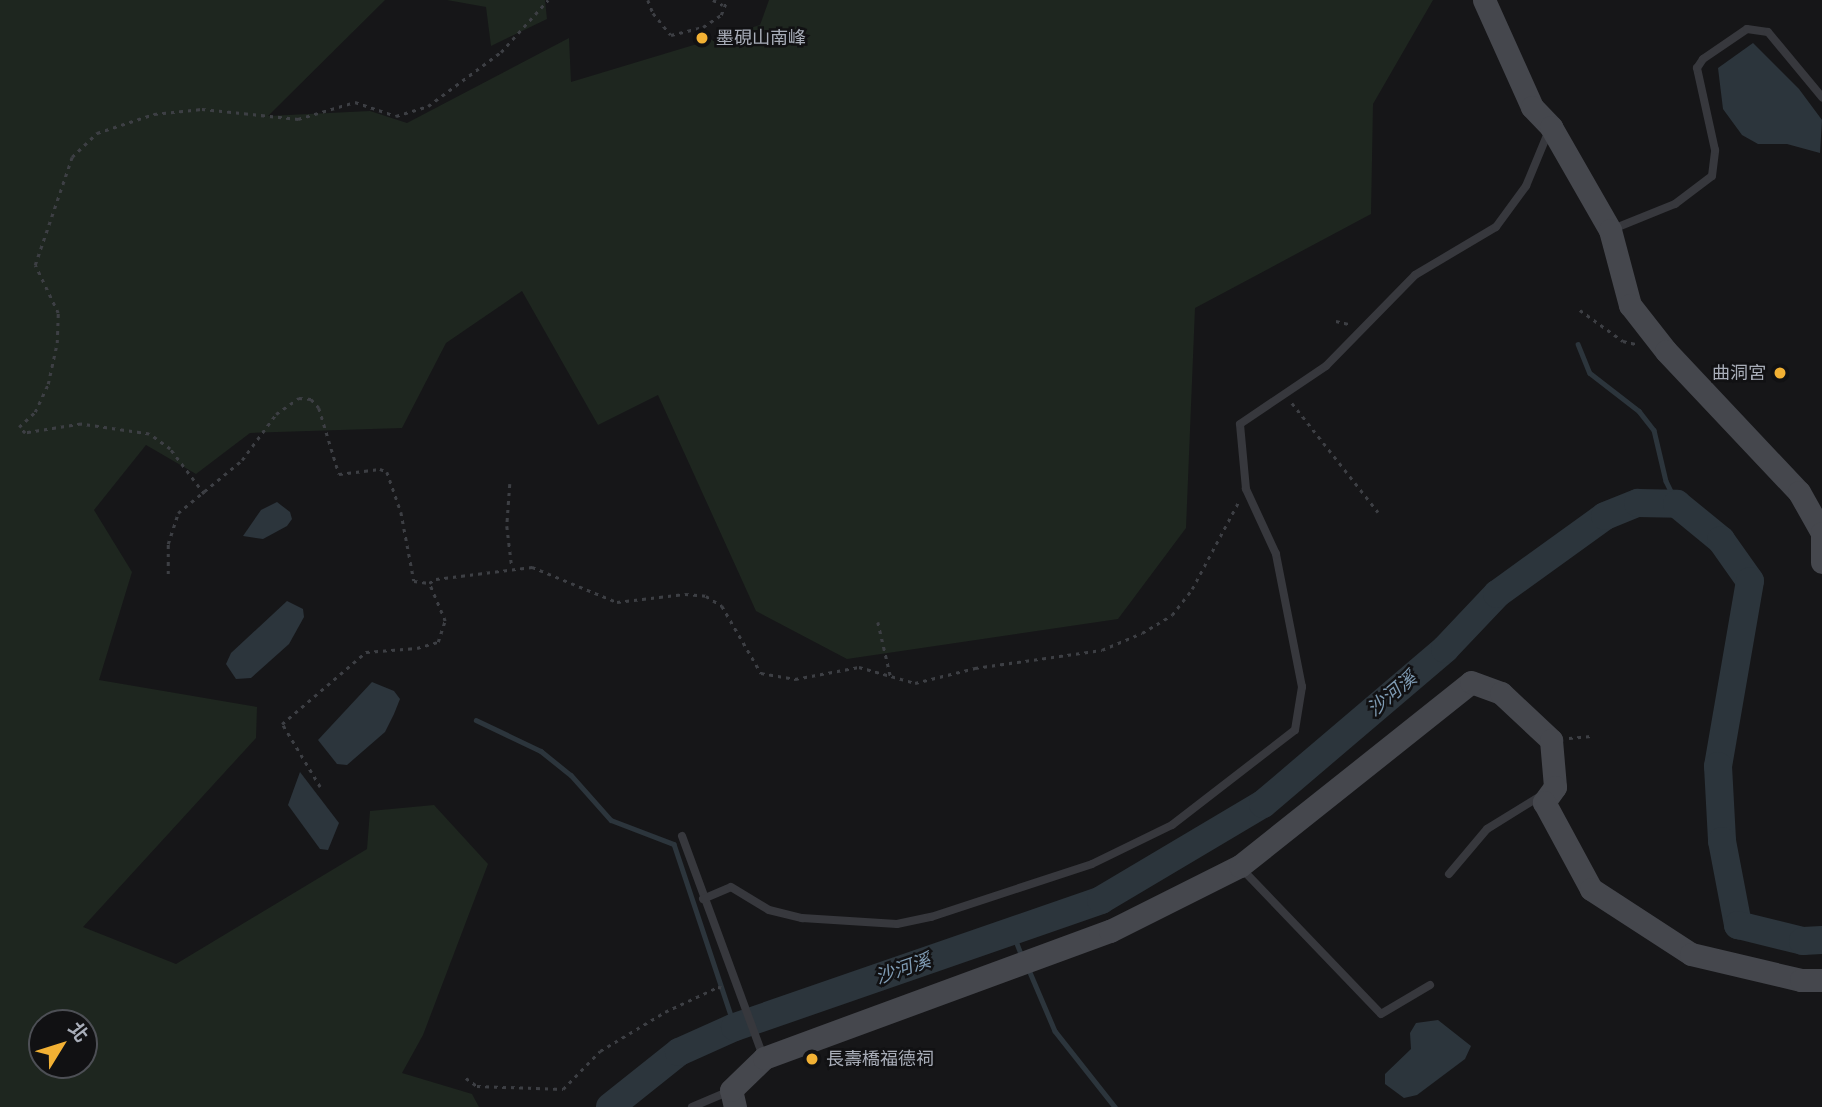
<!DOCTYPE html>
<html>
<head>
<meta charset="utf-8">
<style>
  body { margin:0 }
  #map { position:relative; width:1822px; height:1107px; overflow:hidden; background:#161618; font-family:Arial,"Noto Sans TC",sans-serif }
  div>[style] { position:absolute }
  .green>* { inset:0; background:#1e261f }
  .water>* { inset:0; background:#2c353c }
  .stream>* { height:4.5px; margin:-2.25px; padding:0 2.25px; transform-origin:2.25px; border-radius:2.25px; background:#2c353c }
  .river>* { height:28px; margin:-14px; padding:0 14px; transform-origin:14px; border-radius:14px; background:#2c353c }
  .path>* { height:2.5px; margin-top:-1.25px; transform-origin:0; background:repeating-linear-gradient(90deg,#3d3f44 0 3.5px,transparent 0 8.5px) }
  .lane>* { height:8px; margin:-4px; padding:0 4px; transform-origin:4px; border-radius:4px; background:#37383d }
  .secondary>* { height:23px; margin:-11.5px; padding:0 11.5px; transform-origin:11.5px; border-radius:11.5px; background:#45474d }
  .dots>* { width:19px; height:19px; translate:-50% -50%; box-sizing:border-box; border:4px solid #111113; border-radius:50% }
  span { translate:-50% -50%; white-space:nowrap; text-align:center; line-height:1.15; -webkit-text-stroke:5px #111113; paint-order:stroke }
  .poi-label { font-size:18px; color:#a8adb8 }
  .left { translate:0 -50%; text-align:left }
  .right { translate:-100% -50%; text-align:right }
  .water-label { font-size:19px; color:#7f9bb3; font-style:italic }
  .north { position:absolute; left:28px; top:1009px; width:70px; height:70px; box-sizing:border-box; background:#111113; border:2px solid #4d4f55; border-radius:50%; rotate:52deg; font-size:19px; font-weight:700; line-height:28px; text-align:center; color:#a8adb8 }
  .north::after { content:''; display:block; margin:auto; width:24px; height:32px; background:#f2b134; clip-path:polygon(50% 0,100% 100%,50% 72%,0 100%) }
</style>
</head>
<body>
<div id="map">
  <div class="green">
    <div style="clip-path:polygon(evenodd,0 0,385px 0,268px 116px,370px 111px,407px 123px,569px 38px,571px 82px,760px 25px,769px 0,1433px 0,1373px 104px,1371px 214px,1195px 308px,1186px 528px,1118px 619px,847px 659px,756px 611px,658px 395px,598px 425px,522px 291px,446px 343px,402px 428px,250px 433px,196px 474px,146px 445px,94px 510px,132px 572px,99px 680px,257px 707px,256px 738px,83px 927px,176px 964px,367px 849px,370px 811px,434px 805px,488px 864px,423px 1035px,402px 1073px,472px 1094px,479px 1107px,0 1107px,0 0,84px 1023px,84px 1065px,42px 1065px,42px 1023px,84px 1023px)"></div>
    <div style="clip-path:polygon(447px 0,545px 0,547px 19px,491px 46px,486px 7px)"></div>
  </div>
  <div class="water">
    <div style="clip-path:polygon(1753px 43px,1799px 89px,1822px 120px,1820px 153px,1787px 144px,1758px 144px,1742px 135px,1723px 109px,1718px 68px)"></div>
    <div style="clip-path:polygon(277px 502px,290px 512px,292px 519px,287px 526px,263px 539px,243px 536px,261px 510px)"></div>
    <div style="clip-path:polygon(287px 601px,303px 609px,304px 617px,289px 644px,251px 678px,236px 679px,226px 664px,231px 653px)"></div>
    <div style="clip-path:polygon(372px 682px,394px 691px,400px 699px,394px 714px,385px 732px,347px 765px,337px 764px,318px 740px)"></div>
    <div style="clip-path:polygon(300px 772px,339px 823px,328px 850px,320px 849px,288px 805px)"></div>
    <div style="clip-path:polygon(1438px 1020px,1471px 1046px,1465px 1059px,1417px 1095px,1404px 1098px,1385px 1084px,1385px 1074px,1411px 1049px,1410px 1033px,1416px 1023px)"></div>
  </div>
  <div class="stream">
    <div style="left:1578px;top:344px;width:31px;rotate:68deg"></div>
    <div style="left:1590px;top:373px;width:62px;rotate:37.8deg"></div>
    <div style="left:1639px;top:411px;width:24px;rotate:52deg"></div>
    <div style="left:1654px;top:430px;width:52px;rotate:76.8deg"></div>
    <div style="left:1666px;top:481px;width:25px;rotate:64deg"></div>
    <div style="left:476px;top:720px;width:72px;rotate:25.5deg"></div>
    <div style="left:541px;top:751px;width:38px;rotate:39deg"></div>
    <div style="left:571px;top:775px;width:60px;rotate:48.4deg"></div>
    <div style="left:611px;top:820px;width:67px;rotate:20.9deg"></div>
    <div style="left:674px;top:844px;width:193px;rotate:71.6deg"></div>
    <div style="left:1013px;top:933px;width:25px;rotate:69deg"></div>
    <div style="left:1029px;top:970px;width:66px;rotate:66.9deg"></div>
    <div style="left:1055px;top:1031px;width:97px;rotate:51.7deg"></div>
  </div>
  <div class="river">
    <div style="left:610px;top:1107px;width:88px;rotate:-38.6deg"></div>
    <div style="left:679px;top:1052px;width:61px;rotate:-24.1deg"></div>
    <div style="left:735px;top:1027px;width:387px;rotate:-19.1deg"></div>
    <div style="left:1101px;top:900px;width:188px;rotate:-30.7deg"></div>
    <div style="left:1263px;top:804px;width:239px;rotate:-40.4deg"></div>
    <div style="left:1445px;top:649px;width:76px;rotate:-46.6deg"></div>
    <div style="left:1497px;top:594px;width:133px;rotate:-35.8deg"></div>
    <div style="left:1605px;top:516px;width:35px;rotate:-22deg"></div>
    <div style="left:1638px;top:503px;width:39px;rotate:1deg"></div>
    <div style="left:1677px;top:504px;width:57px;rotate:39.3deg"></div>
    <div style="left:1721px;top:540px;width:50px;rotate:54.7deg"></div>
    <div style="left:1750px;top:581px;width:188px;rotate:99.8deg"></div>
    <div style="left:1718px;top:766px;width:75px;rotate:86.9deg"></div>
    <div style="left:1722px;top:841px;width:86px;rotate:79.2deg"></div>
    <div style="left:1738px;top:925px;width:67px;rotate:13.8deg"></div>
    <div style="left:1803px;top:941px;width:19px;rotate:-3deg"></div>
  </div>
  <div class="path">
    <div style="left:648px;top:0;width:14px;rotate:69deg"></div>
    <div style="left:653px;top:13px;width:28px;rotate:51deg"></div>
    <div style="left:671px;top:35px;width:33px;rotate:-14deg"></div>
    <div style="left:703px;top:27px;width:22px;rotate:-34deg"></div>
    <div style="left:721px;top:15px;width:16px;rotate:-68deg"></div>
    <div style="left:713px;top:0;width:11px;rotate:27deg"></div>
    <div style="left:1580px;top:310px;width:53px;rotate:35.8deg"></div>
    <div style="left:1623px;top:341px;width:13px;rotate:13deg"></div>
    <div style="left:1336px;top:321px;width:13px;rotate:13deg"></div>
    <div style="left:1292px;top:403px;width:139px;rotate:51.7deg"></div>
    <div style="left:510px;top:484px;width:42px;rotate:94.1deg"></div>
    <div style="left:507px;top:526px;width:42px;rotate:83.2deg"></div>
    <div style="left:204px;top:494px;width:56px;rotate:-127.1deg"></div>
    <div style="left:170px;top:449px;width:26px;rotate:-144deg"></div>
    <div style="left:149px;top:434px;width:69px;rotate:-171.6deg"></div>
    <div style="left:81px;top:424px;width:57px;rotate:170.9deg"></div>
    <div style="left:25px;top:433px;width:8px;rotate:-135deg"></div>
    <div style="left:19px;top:427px;width:22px;rotate:-43deg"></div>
    <div style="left:35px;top:412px;width:31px;rotate:-65deg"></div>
    <div style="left:48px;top:384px;width:42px;rotate:-77.6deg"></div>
    <div style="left:57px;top:343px;width:30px;rotate:-88deg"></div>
    <div style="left:58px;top:313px;width:53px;rotate:-115.6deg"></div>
    <div style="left:35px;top:265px;width:114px;rotate:-71.1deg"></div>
    <div style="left:72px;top:157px;width:35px;rotate:-44deg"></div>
    <div style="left:97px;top:133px;width:60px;rotate:-18.4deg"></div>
    <div style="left:154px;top:114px;width:48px;rotate:-5.9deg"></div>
    <div style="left:202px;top:109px;width:97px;rotate:5.9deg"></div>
    <div style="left:298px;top:119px;width:59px;rotate:-16.6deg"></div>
    <div style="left:355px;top:102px;width:43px;rotate:18.9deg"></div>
    <div style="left:396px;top:116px;width:34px;rotate:-17deg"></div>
    <div style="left:428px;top:106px;width:91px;rotate:-36.5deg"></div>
    <div style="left:501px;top:52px;width:70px;rotate:-47.9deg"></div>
    <div style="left:168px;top:574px;width:30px;rotate:-90deg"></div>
    <div style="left:168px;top:544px;width:33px;rotate:-72deg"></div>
    <div style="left:178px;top:513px;width:83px;rotate:-39.6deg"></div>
    <div style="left:242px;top:460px;width:57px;rotate:-53.5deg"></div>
    <div style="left:276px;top:414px;width:28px;rotate:-35deg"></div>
    <div style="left:299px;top:398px;width:12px;rotate:5deg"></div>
    <div style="left:311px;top:399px;width:12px;rotate:48deg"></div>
    <div style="left:319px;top:408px;width:69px;rotate:73.1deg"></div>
    <div style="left:339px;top:474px;width:41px;rotate:-7deg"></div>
    <div style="left:380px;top:469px;width:8px;rotate:23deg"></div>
    <div style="left:387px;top:472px;width:42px;rotate:70.7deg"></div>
    <div style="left:401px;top:512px;width:70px;rotate:79.3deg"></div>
    <div style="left:414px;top:581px;width:15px;rotate:8deg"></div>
    <div style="left:878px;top:622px;width:57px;rotate:76.9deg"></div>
    <div style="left:1569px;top:738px;width:25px;rotate:-5deg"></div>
    <div style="left:320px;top:787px;width:74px;rotate:-121.1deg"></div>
    <div style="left:282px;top:724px;width:111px;rotate:-40.6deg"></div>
    <div style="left:366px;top:652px;width:51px;rotate:-4.5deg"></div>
    <div style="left:417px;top:648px;width:22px;rotate:-16deg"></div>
    <div style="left:438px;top:642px;width:22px;rotate:-72deg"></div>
    <div style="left:445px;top:621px;width:41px;rotate:-112.8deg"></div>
    <div style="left:429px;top:583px;width:8px;rotate:-30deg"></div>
    <div style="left:436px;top:579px;width:97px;rotate:-7.1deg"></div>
    <div style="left:532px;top:567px;width:92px;rotate:22.4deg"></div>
    <div style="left:617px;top:602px;width:68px;rotate:-6.7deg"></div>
    <div style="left:685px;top:594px;width:21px;rotate:5deg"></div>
    <div style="left:706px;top:596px;width:19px;rotate:32deg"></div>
    <div style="left:722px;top:606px;width:78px;rotate:59.8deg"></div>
    <div style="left:761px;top:673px;width:35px;rotate:10deg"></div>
    <div style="left:795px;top:679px;width:65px;rotate:-10.6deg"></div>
    <div style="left:859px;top:667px;width:58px;rotate:15.9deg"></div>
    <div style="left:915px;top:683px;width:62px;rotate:-14deg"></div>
    <div style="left:975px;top:668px;width:128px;rotate:-8.1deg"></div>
    <div style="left:1102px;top:650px;width:43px;rotate:-23deg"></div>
    <div style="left:1142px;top:633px;width:35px;rotate:-31deg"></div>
    <div style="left:1172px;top:615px;width:33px;rotate:-52deg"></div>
    <div style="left:1192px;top:589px;width:100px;rotate:-61.9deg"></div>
    <div style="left:466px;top:1078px;width:14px;rotate:36deg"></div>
    <div style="left:477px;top:1086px;width:86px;rotate:2deg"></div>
    <div style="left:563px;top:1089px;width:53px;rotate:-45.8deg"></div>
    <div style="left:600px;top:1051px;width:76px;rotate:-31deg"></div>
    <div style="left:665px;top:1012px;width:59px;rotate:-25.3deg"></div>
    <div style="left:718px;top:987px;width:8px;rotate:7deg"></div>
  </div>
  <div class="lane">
    <div style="left:1613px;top:229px;width:67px;rotate:-22deg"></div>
    <div style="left:1675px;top:204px;width:46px;rotate:-37.1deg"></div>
    <div style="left:1712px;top:176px;width:26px;rotate:-83deg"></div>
    <div style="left:1715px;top:150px;width:84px;rotate:-102.4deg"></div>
    <div style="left:1697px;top:68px;width:11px;rotate:-56deg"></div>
    <div style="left:1703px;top:59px;width:53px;rotate:-34.3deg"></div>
    <div style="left:1747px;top:29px;width:21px;rotate:8deg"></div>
    <div style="left:1768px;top:32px;width:85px;rotate:50.3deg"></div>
    <div style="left:682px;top:836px;width:234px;rotate:69.8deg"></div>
    <div style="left:1241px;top:868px;width:202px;rotate:46.2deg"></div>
    <div style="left:1381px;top:1014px;width:57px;rotate:-30.6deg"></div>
    <div style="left:1449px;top:874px;width:59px;rotate:-49.8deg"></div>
    <div style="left:1487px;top:829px;width:65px;rotate:-31.7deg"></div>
    <div style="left:703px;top:899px;width:30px;rotate:-23deg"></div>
    <div style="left:731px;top:887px;width:44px;rotate:31.2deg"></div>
    <div style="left:769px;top:910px;width:34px;rotate:14deg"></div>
    <div style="left:802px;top:918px;width:95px;rotate:3.6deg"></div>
    <div style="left:897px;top:924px;width:35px;rotate:-12deg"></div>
    <div style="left:931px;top:917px;width:169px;rotate:-18.2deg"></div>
    <div style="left:1092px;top:864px;width:89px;rotate:-26deg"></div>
    <div style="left:1172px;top:825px;width:155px;rotate:-37.7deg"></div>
    <div style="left:1295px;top:730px;width:44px;rotate:-80.8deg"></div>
    <div style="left:1302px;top:687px;width:136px;rotate:-101.1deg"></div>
    <div style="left:1276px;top:554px;width:72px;rotate:-114.8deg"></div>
    <div style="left:1246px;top:489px;width:65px;rotate:-95.3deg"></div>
    <div style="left:1240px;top:424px;width:104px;rotate:-34deg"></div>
    <div style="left:1326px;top:366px;width:127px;rotate:-45.6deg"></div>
    <div style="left:1415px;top:275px;width:94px;rotate:-30.7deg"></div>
    <div style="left:1496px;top:227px;width:51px;rotate:-53.8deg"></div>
    <div style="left:1526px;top:186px;width:57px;rotate:-67.5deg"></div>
    <div style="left:692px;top:1107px;width:39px;rotate:-23deg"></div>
  </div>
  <div class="secondary">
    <div style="left:1484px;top:0;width:117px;rotate:65.8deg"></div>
    <div style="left:1532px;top:107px;width:28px;rotate:46deg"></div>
    <div style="left:1551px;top:127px;width:119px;rotate:60.2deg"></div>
    <div style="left:1610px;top:230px;width:78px;rotate:75.1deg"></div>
    <div style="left:1630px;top:305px;width:58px;rotate:52deg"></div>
    <div style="left:1666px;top:351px;width:194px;rotate:46.7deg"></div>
    <div style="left:1799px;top:492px;width:47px;rotate:60.7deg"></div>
    <div style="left:1822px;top:533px;width:29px;rotate:90deg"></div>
    <div style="left:735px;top:1107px;width:17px;rotate:-103deg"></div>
    <div style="left:731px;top:1090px;width:46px;rotate:-44.1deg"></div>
    <div style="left:764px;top:1058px;width:369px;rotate:-20.2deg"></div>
    <div style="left:1110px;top:931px;width:145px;rotate:-26.6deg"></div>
    <div style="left:1240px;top:866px;width:295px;rotate:-38.5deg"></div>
    <div style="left:1471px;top:682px;width:32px;rotate:20deg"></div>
    <div style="left:1501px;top:693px;width:69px;rotate:43.2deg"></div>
    <div style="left:1551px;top:740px;width:47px;rotate:85.1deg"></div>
    <div style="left:1555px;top:787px;width:19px;rotate:126deg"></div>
    <div style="left:1544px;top:802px;width:99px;rotate:61.6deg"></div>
    <div style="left:1591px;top:889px;width:119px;rotate:33deg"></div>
    <div style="left:1691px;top:954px;width:113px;rotate:13.3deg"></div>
    <div style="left:1801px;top:980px;width:21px"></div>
  </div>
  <div class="dots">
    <div style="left:702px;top:38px;background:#f2b134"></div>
    <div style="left:1780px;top:373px;background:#f2b134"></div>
    <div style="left:812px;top:1059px;background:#f2b134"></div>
  </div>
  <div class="poi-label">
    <span class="left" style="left:716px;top:38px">墨硯山南峰</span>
    <span class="right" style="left:1766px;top:373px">曲洞宮</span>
    <span class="left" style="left:826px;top:1059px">長壽橋福德祠</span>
  </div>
  <div class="water-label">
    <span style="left:1392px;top:694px;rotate:-40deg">沙河溪</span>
    <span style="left:903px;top:969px;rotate:-19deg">沙河溪</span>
  </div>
  <div class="north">北</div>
</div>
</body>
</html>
